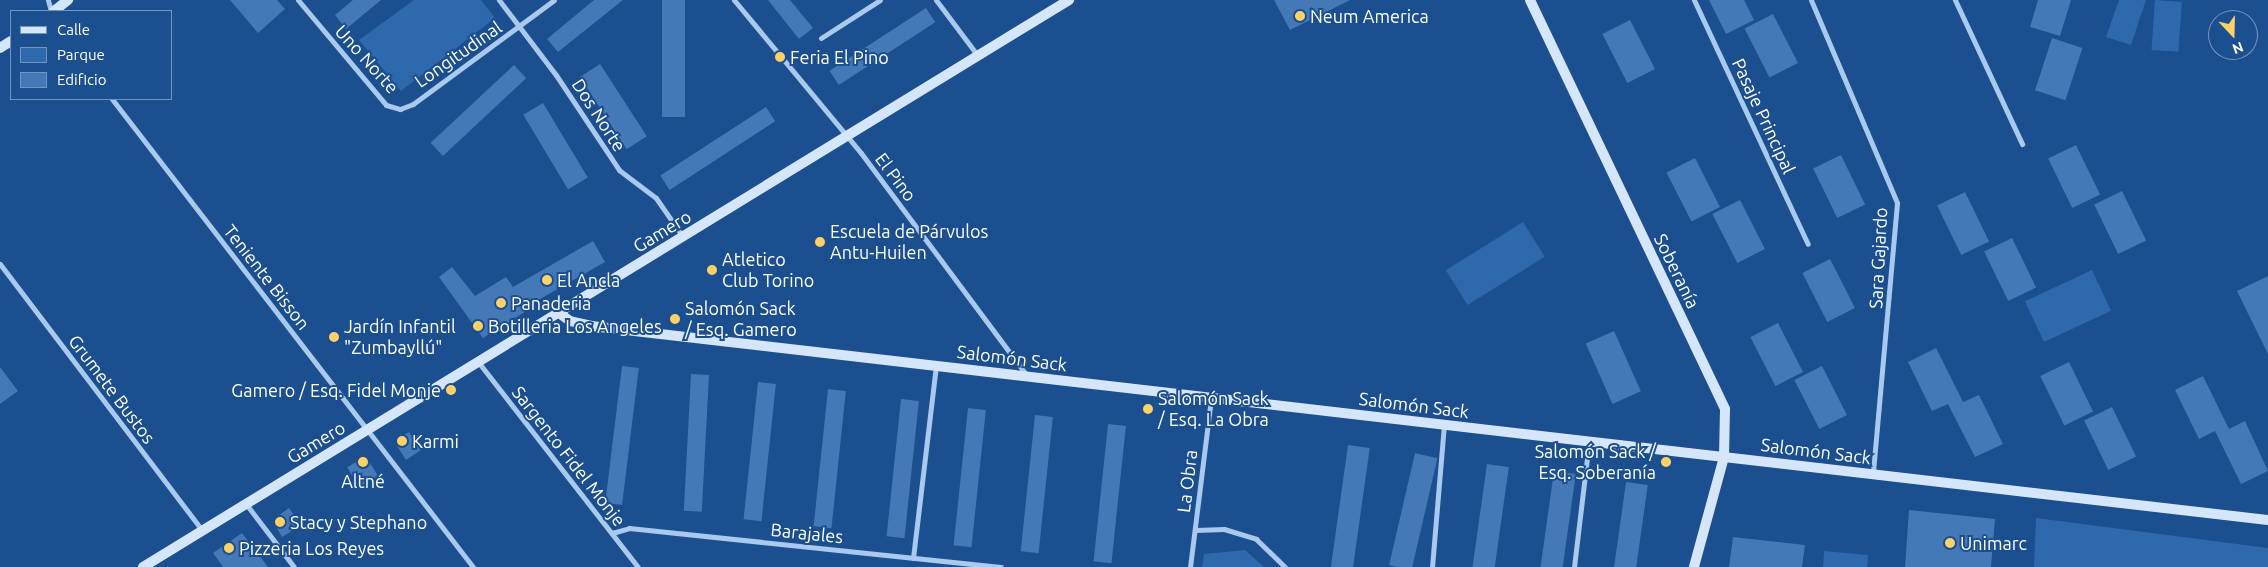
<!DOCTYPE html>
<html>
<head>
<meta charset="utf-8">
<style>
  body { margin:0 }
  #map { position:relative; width:2268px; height:567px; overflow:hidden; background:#1b4f8f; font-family:Ubuntu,sans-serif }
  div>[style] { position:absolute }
  .green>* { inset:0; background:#2e69ad; transform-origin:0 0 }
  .building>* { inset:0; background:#4478b7; transform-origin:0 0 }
  .street>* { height:5px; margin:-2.5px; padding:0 2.5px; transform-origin:2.5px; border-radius:2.5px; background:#a9c9ee }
  .secondary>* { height:10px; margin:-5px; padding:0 5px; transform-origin:5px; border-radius:5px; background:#d6e6fa }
  .dots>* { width:14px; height:14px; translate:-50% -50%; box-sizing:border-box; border:2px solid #1b4f8f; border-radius:50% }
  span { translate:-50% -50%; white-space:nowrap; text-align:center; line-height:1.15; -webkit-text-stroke:4px #1b4f8f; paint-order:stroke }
  .poi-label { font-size:18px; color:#fff }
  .left { translate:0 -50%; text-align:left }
  .right { translate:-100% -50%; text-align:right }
  .street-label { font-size:18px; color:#fff }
  .legend { position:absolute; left:10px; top:10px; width:162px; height:90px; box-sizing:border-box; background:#1b4f8f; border:1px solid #7695bc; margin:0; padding:6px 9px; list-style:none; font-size:15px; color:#fff }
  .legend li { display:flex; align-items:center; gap:10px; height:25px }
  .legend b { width:25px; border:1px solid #7695bc }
  .north { position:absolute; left:2208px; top:10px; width:50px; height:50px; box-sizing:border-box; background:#1b4f8f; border:1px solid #7695bc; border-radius:50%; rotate:159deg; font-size:14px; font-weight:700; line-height:20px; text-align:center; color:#fff }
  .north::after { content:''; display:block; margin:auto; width:18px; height:22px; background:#ffd166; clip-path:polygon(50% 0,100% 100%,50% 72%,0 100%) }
</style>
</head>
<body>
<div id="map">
  <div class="green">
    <div style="clip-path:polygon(414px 0,481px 0,495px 18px,401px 91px,359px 40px)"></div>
    <div style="clip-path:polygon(2119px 0,2146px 0,2131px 45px,2106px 37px)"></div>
    <div style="left:2155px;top:0;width:27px;height:50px;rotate:4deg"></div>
    <div style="left:1523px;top:222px;width:41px;height:91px;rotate:58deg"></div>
    <div style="left:2092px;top:270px;width:45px;height:74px;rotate:65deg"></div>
    <div style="clip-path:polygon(2036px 518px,2268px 548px,2268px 567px,2034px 567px)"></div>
    <div style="clip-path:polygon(1245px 550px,1264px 567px,1202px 567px,1204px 554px)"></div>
    <div style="clip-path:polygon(1824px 551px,1868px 555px,1867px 567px,1823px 567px)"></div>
  </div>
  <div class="building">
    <div style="clip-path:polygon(230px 0,277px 0,285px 9px,258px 33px)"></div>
    <div style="clip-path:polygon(353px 0,381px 0,346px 29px,335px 15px)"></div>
    <div style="clip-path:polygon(594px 0,623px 0,558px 52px,547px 39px)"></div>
    <div style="left:662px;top:0;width:23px;height:117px"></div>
    <div style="clip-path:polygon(768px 0,790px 0,813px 28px,799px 39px)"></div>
    <div style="clip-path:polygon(1274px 0,1350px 0,1290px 30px)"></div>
    <div style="clip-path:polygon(1709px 0,1744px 0,1754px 20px,1726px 34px)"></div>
    <div style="clip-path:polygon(2038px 0,2071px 0,2060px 36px,2030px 27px)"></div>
    <div style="left:926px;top:8px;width:17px;height:115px;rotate:57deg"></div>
    <div style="left:1773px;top:14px;width:55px;height:32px;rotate:63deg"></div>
    <div style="left:1630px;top:20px;width:55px;height:31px;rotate:63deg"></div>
    <div style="left:2052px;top:38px;width:32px;height:55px;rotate:18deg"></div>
    <div style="left:600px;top:64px;width:86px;height:24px;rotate:57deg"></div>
    <div style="left:514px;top:65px;width:18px;height:114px;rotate:47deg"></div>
    <div style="left:543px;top:103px;width:87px;height:23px;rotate:59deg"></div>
    <div style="left:766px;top:107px;width:17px;height:126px;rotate:57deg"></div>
    <div style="left:2076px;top:145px;width:55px;height:31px;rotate:64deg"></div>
    <div style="left:1841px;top:155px;width:55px;height:31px;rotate:64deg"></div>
    <div style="left:1695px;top:158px;width:55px;height:32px;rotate:63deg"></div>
    <div style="left:2122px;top:191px;width:55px;height:31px;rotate:64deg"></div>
    <div style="left:1965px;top:192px;width:55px;height:31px;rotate:64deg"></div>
    <div style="left:1740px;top:200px;width:55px;height:31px;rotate:63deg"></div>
    <div style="left:2012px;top:238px;width:55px;height:31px;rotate:64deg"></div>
    <div style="clip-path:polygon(593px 241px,605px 262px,526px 307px,528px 310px,483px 338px,439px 277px,452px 267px,475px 296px,506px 277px,513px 287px)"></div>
    <div style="left:1830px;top:259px;width:55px;height:31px;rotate:63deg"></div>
    <div style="clip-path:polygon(2268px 276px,2268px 354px,2237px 291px)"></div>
    <div style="left:1778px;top:323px;width:55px;height:31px;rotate:63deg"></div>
    <div style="left:1614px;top:331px;width:66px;height:31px;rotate:66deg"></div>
    <div style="clip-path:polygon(1936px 348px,1963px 402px,1979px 395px,2003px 444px,1975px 457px,1948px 404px,1932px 411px,1908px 362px)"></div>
    <div style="left:2069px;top:362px;width:55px;height:32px;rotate:64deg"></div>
    <div style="left:622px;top:366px;width:17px;height:138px;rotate:7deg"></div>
    <div style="left:1822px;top:366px;width:55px;height:31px;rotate:63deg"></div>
    <div style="clip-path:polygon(0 367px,18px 391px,0 404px)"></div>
    <div style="left:691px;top:374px;width:18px;height:137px;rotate:3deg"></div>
    <div style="clip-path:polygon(2203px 376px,2229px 429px,2245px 421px,2268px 471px,2241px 484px,2215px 431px,2199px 439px,2175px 390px)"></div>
    <div style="left:758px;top:382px;width:18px;height:138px;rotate:6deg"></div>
    <div style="left:828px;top:389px;width:18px;height:138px;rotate:6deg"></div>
    <div style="left:901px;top:399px;width:18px;height:138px;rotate:6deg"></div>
    <div style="left:2112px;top:407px;width:55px;height:31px;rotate:64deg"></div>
    <div style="left:968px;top:408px;width:18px;height:138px;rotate:6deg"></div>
    <div style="left:1035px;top:415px;width:18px;height:137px;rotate:6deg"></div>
    <div style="left:1108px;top:424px;width:18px;height:138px;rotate:6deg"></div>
    <div style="clip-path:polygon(409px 432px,421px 450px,406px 460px,397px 446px,398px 439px)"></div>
    <div style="left:1348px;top:445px;width:22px;height:123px;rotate:8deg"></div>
    <div style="left:1415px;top:453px;width:23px;height:115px;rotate:13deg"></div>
    <div style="left:366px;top:456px;width:23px;height:22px;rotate:59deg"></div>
    <div style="left:1487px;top:464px;width:22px;height:104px;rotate:8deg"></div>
    <div style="left:1554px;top:471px;width:22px;height:97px;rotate:8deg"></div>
    <div style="left:1626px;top:482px;width:22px;height:86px;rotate:8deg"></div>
    <div style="clip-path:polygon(289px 508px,301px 525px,282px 537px,275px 525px,278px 516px)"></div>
    <div style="clip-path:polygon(1909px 510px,1995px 519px,1991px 567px,1905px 567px)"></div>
    <div style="clip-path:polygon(242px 533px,268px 567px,223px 567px,213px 553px)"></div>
    <div style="clip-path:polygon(1733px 537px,1805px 545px,1802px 567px,1729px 567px)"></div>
  </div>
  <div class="street">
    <div style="left:48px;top:0;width:11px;rotate:75deg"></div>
    <div style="left:298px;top:0;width:137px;rotate:50deg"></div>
    <div style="left:386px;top:105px;width:15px;rotate:16deg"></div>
    <div style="left:400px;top:109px;width:14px;rotate:-21deg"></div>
    <div style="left:413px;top:104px;width:175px;rotate:-36.4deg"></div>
    <div style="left:499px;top:0;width:94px;rotate:52.8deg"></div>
    <div style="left:556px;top:75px;width:114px;rotate:56.4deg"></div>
    <div style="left:619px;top:170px;width:46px;rotate:37.1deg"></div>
    <div style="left:656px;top:198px;width:47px;rotate:55.3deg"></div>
    <div style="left:734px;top:0;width:199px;rotate:50.3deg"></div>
    <div style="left:861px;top:153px;width:278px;rotate:53.3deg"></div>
    <div style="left:936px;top:0;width:70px;rotate:53.1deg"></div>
    <div style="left:1694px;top:0;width:269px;rotate:65deg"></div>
    <div style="left:1811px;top:0;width:220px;rotate:67deg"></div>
    <div style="left:1897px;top:203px;width:272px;rotate:95.1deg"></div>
    <div style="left:1955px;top:0;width:159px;rotate:65deg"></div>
    <div style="left:821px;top:38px;width:70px;rotate:-32.8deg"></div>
    <div style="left:112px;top:99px;width:591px;rotate:52.35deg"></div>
    <div style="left:0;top:264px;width:334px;rotate:52.8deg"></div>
    <div style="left:479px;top:363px;width:259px;rotate:52.1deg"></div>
    <div style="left:246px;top:504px;width:79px;rotate:52.7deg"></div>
    <div style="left:1195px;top:530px;width:29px;rotate:-2deg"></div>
    <div style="left:1224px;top:529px;width:34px;rotate:17deg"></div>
    <div style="left:1256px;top:539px;width:40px;rotate:44deg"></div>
    <div style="left:612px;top:533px;width:18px;rotate:-16deg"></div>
    <div style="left:629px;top:528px;width:374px;rotate:6deg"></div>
    <div style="left:913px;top:558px;width:193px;rotate:-83.2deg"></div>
    <div style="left:1190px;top:567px;width:170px;rotate:-82.9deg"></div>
    <div style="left:1432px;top:567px;width:143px;rotate:-85.2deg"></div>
    <div style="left:1574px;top:567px;width:126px;rotate:-83.2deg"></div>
  </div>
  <div class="secondary">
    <div style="left:1530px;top:0;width:453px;rotate:64.5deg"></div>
    <div style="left:1725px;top:409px;width:48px;rotate:91.2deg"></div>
    <div style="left:1724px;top:457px;width:114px;rotate:105.3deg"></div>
    <div style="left:54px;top:11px;width:18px;rotate:-38deg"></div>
    <div style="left:0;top:48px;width:13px;rotate:-32deg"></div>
    <div style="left:559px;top:313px;width:14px;rotate:36deg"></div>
    <div style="left:570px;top:321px;width:22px;rotate:13deg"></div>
    <div style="left:591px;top:326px;width:1688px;rotate:6.6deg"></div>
    <div style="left:143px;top:567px;width:1086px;rotate:-31.48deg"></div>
  </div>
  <div class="dots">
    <div style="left:1300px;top:16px;background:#ffd166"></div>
    <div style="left:780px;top:57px;background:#ffd166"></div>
    <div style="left:820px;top:242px;background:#ffd166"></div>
    <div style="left:712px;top:270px;background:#ffd166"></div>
    <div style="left:547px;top:280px;background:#ffd166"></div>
    <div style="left:501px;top:303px;background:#ffd166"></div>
    <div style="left:675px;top:319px;background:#ffd166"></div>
    <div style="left:478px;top:326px;background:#ffd166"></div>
    <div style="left:334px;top:337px;background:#ffd166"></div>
    <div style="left:451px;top:390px;background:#ffd166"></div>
    <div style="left:1148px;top:409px;background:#ffd166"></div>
    <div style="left:402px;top:441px;background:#ffd166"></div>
    <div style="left:363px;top:462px;background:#ffd166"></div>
    <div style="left:1666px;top:462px;background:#ffd166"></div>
    <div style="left:280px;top:522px;background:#ffd166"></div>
    <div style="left:1950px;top:543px;background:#ffd166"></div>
    <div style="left:229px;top:548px;background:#ffd166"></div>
  </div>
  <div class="poi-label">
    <span class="left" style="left:1310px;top:16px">Neum America</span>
    <span class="left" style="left:790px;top:57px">Feria El Pino</span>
    <span class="left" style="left:830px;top:242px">Escuela de Párvulos<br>Antu-Huilen</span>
    <span class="left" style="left:722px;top:270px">Atletico<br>Club Torino</span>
    <span class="left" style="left:557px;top:280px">El Ancla</span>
    <span class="left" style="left:511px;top:303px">Panaderia</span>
    <span class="left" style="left:685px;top:319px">Salomón Sack<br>/ Esq. Gamero</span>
    <span class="left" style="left:488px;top:326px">Botilleria Los Angeles</span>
    <span class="left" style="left:344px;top:337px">Jardín Infantil<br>"Zumbayllú"</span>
    <span class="right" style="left:441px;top:390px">Gamero / Esq. Fidel Monje</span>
    <span class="left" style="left:1158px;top:409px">Salomón Sack<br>/ Esq. La Obra</span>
    <span class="left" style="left:412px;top:441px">Karmi</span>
    <span class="right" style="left:1656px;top:462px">Salomón Sack /<br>Esq. Soberanía</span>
    <span style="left:363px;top:481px">Altné</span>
    <span class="left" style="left:290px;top:522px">Stacy y Stephano</span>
    <span class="left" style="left:1960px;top:543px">Unimarc</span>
    <span class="left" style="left:239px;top:548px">Pizzeria Los Reyes</span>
  </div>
  <div class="street-label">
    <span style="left:458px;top:54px;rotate:-35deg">Longitudinal</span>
    <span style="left:367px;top:59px;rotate:48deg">Uno Norte</span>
    <span style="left:599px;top:115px;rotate:57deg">Dos Norte</span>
    <span style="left:1764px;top:116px;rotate:65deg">Pasaje Principal</span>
    <span style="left:896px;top:177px;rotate:53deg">El Pino</span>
    <span style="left:662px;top:231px;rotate:-31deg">Gamero</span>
    <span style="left:1878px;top:258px;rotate:-87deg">Sara Gajardo</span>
    <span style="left:1677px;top:271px;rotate:64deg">Soberanía</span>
    <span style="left:267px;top:277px;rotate:52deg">Teniente Bisson</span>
    <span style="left:1012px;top:358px;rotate:7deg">Salomón Sack</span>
    <span style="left:112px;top:389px;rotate:53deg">Grumete Bustos</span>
    <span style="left:1414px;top:405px;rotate:7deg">Salomón Sack</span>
    <span style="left:316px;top:442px;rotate:-31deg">Gamero</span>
    <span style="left:1816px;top:451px;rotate:7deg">Salomón Sack</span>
    <span style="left:569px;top:456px;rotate:52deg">Sargento Fidel Monje</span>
    <span style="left:1187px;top:481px;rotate:-83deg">La Obra</span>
    <span style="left:807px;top:533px;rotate:6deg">Barajales</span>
  </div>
  <ul class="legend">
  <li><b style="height:6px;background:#d6e6fa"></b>Calle</li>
  <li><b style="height:14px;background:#2e69ad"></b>Parque</li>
  <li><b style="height:14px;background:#4478b7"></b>Edificio</li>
  </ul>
  <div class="north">N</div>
</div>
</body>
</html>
